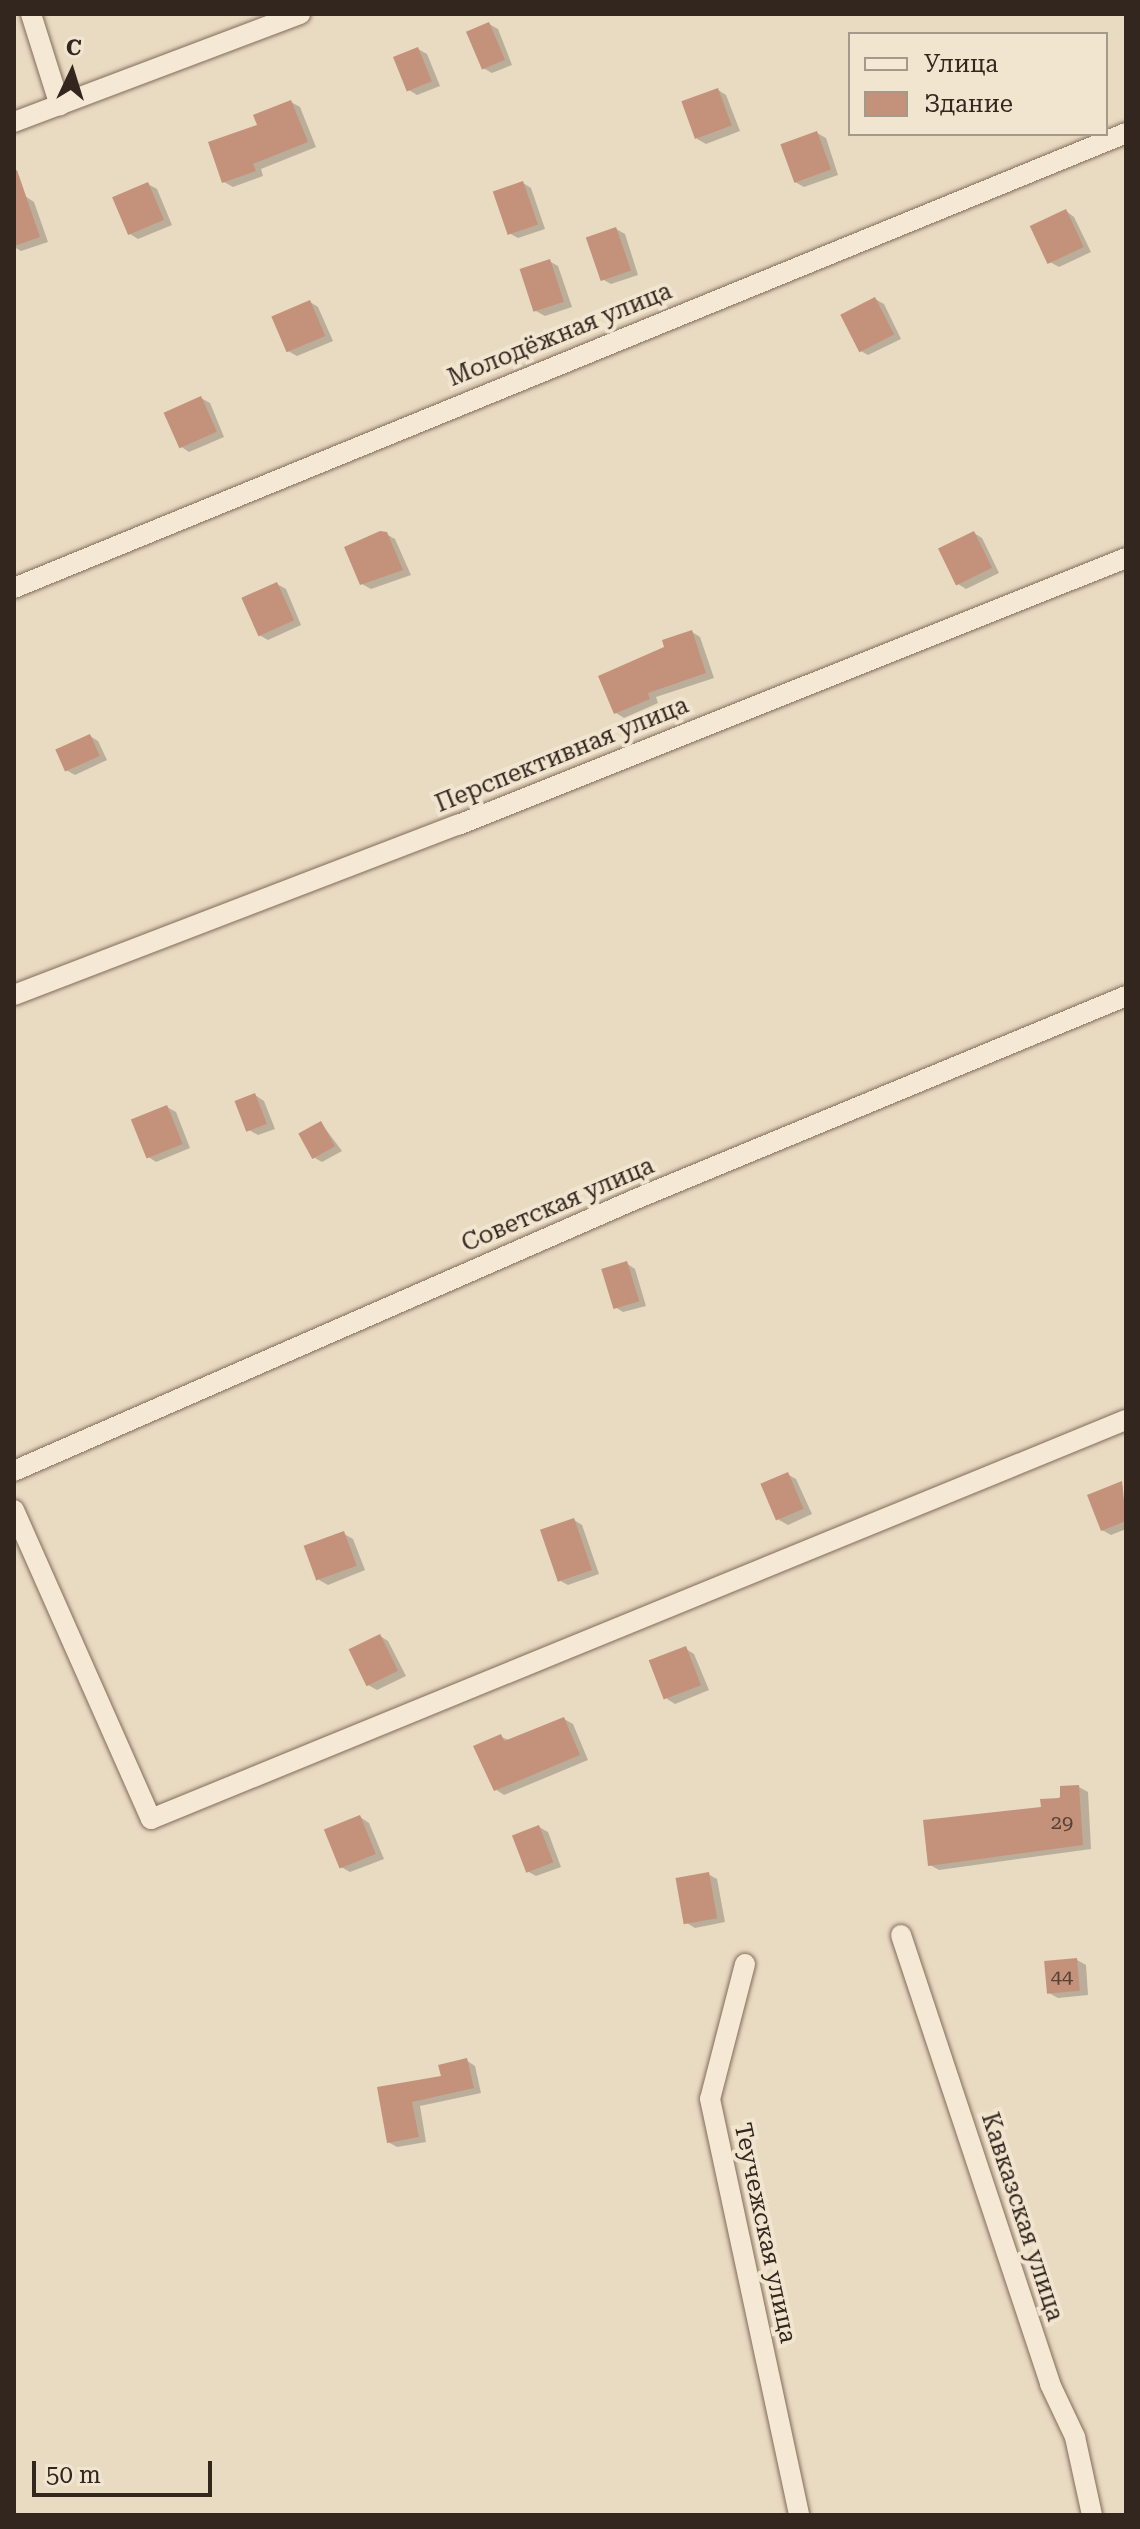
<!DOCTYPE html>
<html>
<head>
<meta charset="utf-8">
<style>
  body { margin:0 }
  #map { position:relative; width:1140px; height:2529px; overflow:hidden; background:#e9dac2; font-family:"Roboto Serif",serif }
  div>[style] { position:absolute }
  .shadow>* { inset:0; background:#0003 }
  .building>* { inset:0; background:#c4927b; transform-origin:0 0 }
  .roads { filter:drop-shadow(0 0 2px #816c5b) drop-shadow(0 0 2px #816c5b) }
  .street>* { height:20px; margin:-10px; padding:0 10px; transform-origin:10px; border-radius:10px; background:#f5e8d4 }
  span { translate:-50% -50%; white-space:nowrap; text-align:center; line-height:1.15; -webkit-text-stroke:8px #f2e5d0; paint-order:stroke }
  .number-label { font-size:20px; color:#564135 }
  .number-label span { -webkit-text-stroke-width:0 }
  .street-label { font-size:24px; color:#32261e }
  .frame { position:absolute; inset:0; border:16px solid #32261e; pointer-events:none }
  .legend { position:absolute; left:848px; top:32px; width:260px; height:104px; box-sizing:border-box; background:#f2e5d0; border:2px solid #a59989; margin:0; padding:10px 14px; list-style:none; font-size:24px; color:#32261e }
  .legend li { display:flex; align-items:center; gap:16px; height:40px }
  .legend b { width:40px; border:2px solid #a59989 }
  .north { position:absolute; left:32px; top:32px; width:80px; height:80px; -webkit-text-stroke:6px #f2e5d0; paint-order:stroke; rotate:4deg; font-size:22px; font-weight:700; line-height:32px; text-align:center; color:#32261e }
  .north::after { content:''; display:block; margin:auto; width:28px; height:36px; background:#32261e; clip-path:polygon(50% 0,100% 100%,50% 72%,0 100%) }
  .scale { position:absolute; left:32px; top:2461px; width:180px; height:36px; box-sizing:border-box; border:4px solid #32261e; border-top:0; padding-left:10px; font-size:24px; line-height:28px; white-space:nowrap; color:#32261e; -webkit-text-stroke:6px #f2e5d0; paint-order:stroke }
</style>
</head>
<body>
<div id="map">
  <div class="shadow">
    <div style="clip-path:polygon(489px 24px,498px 29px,512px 65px,492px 73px,483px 68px)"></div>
    <div style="clip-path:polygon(418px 49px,427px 54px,440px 86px,417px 95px,409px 90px)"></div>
    <div style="clip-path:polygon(718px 90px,726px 95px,740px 131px,706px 144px,697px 139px)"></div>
    <div style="clip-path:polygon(291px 102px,300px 107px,316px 147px,261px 169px,263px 176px,233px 187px,224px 182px,260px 126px)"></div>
    <div style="clip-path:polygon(817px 133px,826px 138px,838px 175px,804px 187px,795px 182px)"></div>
    <div style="clip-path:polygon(523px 183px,531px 188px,545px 229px,518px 238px,509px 233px)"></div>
    <div style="clip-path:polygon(148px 184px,157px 189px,172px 225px,138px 239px,130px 234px)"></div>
    <div style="clip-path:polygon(25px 196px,34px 202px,48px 242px,21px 251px,14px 247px,14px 200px)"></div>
    <div style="clip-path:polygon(1066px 211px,1074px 217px,1091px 252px,1059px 267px,1050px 262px)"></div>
    <div style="clip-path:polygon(616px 229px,625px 234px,638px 275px,611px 284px,602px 279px)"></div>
    <div style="clip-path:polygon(549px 261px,558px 266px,572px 307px,545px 316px,536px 311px)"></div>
    <div style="clip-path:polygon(875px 299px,884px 304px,901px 339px,868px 355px,859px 350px)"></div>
    <div style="clip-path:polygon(310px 302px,318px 307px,333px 341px,297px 356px,288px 351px)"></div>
    <div style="clip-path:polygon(201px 398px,210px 403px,224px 437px,189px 452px,180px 446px)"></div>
    <div style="clip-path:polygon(974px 533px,982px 538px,999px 573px,966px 589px,958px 584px)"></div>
    <div style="clip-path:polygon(386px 534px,395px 539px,411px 575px,371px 589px,362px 584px)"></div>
    <div style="clip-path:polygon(277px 584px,286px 589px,301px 625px,268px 640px,259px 635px)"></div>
    <div style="clip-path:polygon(692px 632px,700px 637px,714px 678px,656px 697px,658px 703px,624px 718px,616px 713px,667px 648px)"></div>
    <div style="clip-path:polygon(90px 736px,98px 741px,107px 760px,75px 775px,66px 770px)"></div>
    <div style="clip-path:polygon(255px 1095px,264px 1101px,275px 1129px,258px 1135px,249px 1130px)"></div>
    <div style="clip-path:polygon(167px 1107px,176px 1112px,190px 1148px,156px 1162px,147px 1156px)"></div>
    <div style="clip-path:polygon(321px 1123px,342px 1151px,322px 1162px,313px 1157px)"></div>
    <div style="clip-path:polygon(626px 1263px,635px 1269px,646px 1306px,623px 1312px,615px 1307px)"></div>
    <div style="clip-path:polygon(787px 1474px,796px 1479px,812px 1514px,788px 1525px,779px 1520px)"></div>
    <div style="clip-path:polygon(1122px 1484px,1126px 1529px,1111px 1535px,1102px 1530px)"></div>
    <div style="clip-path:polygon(574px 1520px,582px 1525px,599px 1574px,568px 1585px,559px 1580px)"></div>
    <div style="clip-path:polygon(344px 1534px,353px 1539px,365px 1570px,328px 1585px,319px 1580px)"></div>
    <div style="clip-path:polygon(380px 1636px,388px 1641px,406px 1676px,377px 1690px,368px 1685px)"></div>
    <div style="clip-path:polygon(686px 1649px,694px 1654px,709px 1690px,675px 1704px,667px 1699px)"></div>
    <div style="clip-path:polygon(564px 1719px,573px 1724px,588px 1760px,504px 1795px,495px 1789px,500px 1736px,510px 1741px)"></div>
    <div style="clip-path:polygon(1079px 1787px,1088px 1792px,1091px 1849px,939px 1870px,930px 1865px)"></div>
    <div style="clip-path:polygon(360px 1817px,369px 1823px,384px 1859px,350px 1872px,341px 1867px)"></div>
    <div style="clip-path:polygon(539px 1827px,548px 1832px,561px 1867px,536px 1876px,527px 1871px)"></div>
    <div style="clip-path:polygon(708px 1874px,717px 1879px,725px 1922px,695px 1928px,687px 1923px)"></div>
    <div style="clip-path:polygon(1077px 1960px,1086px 1965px,1088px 1995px,1058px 1998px,1049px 1993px)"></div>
    <div style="clip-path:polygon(466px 2060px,475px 2066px,481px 2093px,420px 2106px,426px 2142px,397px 2147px,388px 2142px,379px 2089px,443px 2078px)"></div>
  </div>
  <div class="building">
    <div style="left:489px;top:22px;width:41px;height:25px;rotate:67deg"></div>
    <div style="left:418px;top:47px;width:37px;height:27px;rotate:68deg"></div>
    <div style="left:718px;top:88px;width:40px;height:39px;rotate:70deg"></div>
    <div style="clip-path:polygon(291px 100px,308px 142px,253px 164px,256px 171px,222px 183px,208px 142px,257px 125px,253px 115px)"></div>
    <div style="left:817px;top:131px;width:41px;height:39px;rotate:70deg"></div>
    <div style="clip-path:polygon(17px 170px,40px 237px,14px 246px,14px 171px)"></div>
    <div style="left:523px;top:181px;width:46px;height:32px;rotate:71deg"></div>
    <div style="left:148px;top:182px;width:41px;height:39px;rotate:67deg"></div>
    <div style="left:1066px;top:209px;width:42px;height:40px;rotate:65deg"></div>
    <div style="left:616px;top:227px;width:46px;height:32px;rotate:71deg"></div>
    <div style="left:550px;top:259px;width:45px;height:32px;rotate:72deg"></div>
    <div style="left:875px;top:297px;width:42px;height:39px;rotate:63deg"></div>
    <div style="left:310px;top:300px;width:39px;height:42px;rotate:67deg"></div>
    <div style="left:201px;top:396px;width:39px;height:41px;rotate:66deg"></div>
    <div style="clip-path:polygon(380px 531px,387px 532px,403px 570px,360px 585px,344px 547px)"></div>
    <div style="left:974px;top:531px;width:41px;height:40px;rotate:64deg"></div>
    <div style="left:277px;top:582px;width:42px;height:39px;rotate:66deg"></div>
    <div style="clip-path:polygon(692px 630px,706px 673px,648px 693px,650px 699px,614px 714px,598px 676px,664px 647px,662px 640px)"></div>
    <div style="left:90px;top:734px;width:24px;height:38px;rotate:66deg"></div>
    <div style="left:255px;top:1093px;width:33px;height:22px;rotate:69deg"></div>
    <div style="left:167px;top:1105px;width:42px;height:39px;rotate:68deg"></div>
    <div style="left:321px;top:1121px;width:29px;height:26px;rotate:61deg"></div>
    <div style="left:627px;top:1261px;width:42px;height:27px;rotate:73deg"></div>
    <div style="left:788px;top:1472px;width:40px;height:30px;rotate:67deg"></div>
    <div style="clip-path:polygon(1122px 1481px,1126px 1521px,1101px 1531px,1087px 1495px)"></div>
    <div style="left:574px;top:1518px;width:55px;height:36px;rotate:71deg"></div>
    <div style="left:344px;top:1531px;width:37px;height:43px;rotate:70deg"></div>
    <div style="left:380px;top:1634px;width:41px;height:35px;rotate:64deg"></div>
    <div style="left:686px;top:1646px;width:42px;height:40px;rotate:69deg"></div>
    <div style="clip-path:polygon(564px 1717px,580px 1755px,494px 1791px,473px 1746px,501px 1734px,504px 1741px)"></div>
    <div style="clip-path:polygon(1079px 1785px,1083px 1845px,928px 1866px,923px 1820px,1041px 1807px,1040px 1799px,1060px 1798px,1060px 1786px)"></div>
    <div style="left:360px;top:1815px;width:42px;height:39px;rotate:68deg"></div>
    <div style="left:539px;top:1825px;width:40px;height:29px;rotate:69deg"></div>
    <div style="left:709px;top:1872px;width:47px;height:34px;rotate:80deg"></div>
    <div style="left:1077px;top:1958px;width:33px;height:33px;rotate:85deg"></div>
    <div style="clip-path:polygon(467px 2058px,474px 2088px,412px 2102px,419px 2137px,387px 2143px,377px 2087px,441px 2076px,438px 2065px)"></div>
  </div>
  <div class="roads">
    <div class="street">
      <div style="left:31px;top:14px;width:96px;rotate:72.5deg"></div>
      <div style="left:14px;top:122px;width:306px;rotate:-20.7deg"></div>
      <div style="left:14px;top:588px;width:1201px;rotate:-22.25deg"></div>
      <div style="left:14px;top:995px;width:475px;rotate:-21deg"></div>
      <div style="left:458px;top:825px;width:719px;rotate:-21.79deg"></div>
      <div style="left:14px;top:1471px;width:679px;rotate:-23.62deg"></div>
      <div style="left:636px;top:1199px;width:530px;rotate:-22.5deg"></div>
      <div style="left:14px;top:1510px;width:338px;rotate:66.1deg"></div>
      <div style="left:151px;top:1819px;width:1053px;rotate:-22.26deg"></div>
      <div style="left:901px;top:1935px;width:473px;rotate:71.6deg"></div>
      <div style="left:1050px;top:2384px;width:59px;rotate:64.7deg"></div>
      <div style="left:1075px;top:2437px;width:80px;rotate:77.7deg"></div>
      <div style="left:745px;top:1964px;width:139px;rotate:104.5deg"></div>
      <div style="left:710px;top:2099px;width:425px;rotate:77.9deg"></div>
    </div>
  </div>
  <div class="number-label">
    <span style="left:1062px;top:1822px">29</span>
    <span style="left:1062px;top:1976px">44</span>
  </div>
  <div class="street-label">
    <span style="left:560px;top:335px;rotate:-22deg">Молодёжная улица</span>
    <span style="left:562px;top:755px;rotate:-22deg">Перспективная улица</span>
    <span style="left:558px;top:1205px;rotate:-23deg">Советская улица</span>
    <span style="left:1022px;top:2217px;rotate:72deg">Кавказская улица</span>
    <span style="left:765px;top:2233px;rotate:78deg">Теучежская улица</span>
  </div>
  <div class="frame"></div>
  <ul class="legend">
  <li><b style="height:10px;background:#f5e8d4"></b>Улица</li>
  <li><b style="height:22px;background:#c4927b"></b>Здание</li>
  </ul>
  <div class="north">С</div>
  <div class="scale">50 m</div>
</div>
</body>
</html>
